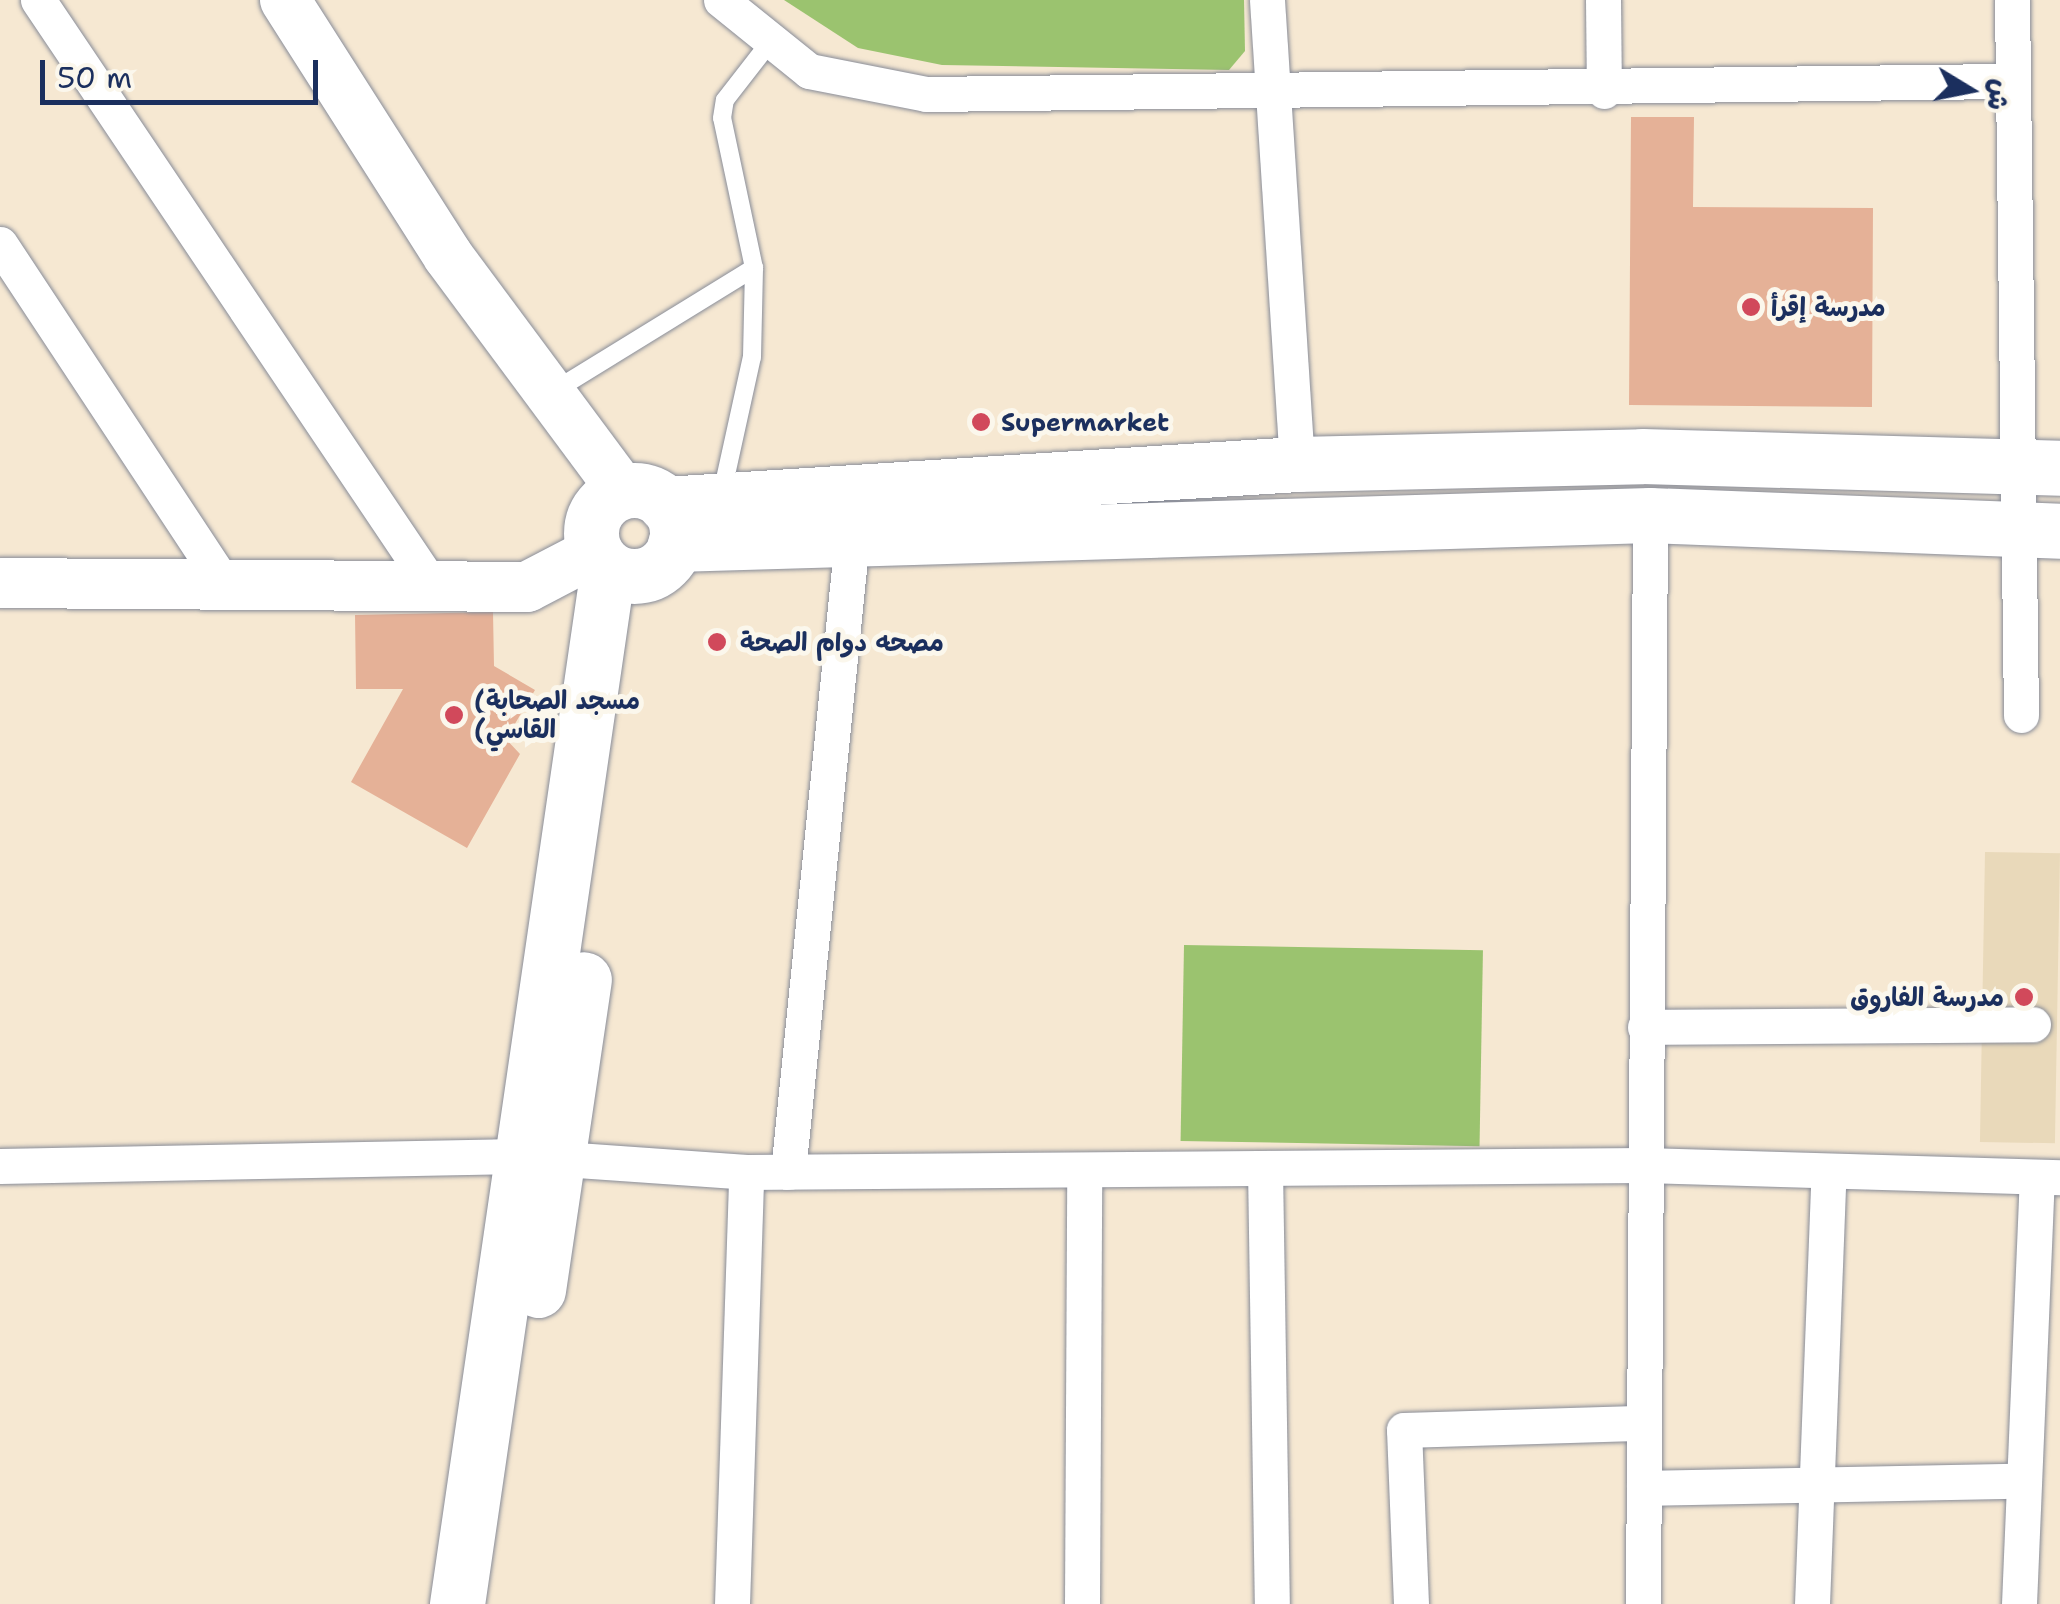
<!DOCTYPE html>
<html>
<head>
<meta charset="utf-8">
<style>
  body { margin:0 }
  #map { position:relative; width:2060px; height:1604px; overflow:hidden; background:#f6e8d2; font-family:"Shantell Sans","Playpen Sans Arabic",sans-serif }
  div>[style] { position:absolute }
  .built>* { inset:0; background:#e9d9ba; transform-origin:0 0 }
  .green>* { inset:0; background:#9bc36f; transform-origin:0 0 }
  .building>* { inset:0; background:#e5b197 }
  .roads { filter:drop-shadow(0 0 2px #888c98) drop-shadow(0 0 2px #888c98) }
  .lane>* { height:18px; margin:-9px; padding:0 9px; transform-origin:9px; border-radius:9px; background:#fff }
  .street>* { height:35px; margin:-17.5px; padding:0 17.5px; transform-origin:17.5px; border-radius:17.5px; background:#fff }
  .secondary>* { height:50px; margin:-25px; padding:0 25px; transform-origin:25px; border-radius:25px; background:#fff }
  .primary>* { height:55px; margin:-27.5px; padding:0 27.5px; transform-origin:27.5px; border-radius:27.5px; background:#fff }
  .primary>.ring { margin:-27.5px; padding:0; box-sizing:content-box; background:none; border:55px solid #fff; border-radius:50% }
  .dots>* { width:28px; height:28px; translate:-50% -50%; box-sizing:border-box; border:5px solid #fbf7ec; border-radius:50% }
  span { translate:-50% -50%; white-space:nowrap; text-align:center; line-height:1.15; -webkit-text-stroke:10px #fbf7ec; paint-order:stroke }
  .poi-label { font-size:25px; color:#1b2f5e; font-weight:700 }
  .left { translate:0 -50%; text-align:left }
  .right { translate:-100% -50%; text-align:right }
  .north { position:absolute; left:1920px; top:40px; width:100px; height:100px; -webkit-text-stroke:8px #fbf7ec; paint-order:stroke; rotate:100deg; font-size:28px; font-weight:700; line-height:40px; text-align:center; color:#1b2f5e }
  .north::after { content:''; display:block; margin:auto; width:35px; height:45px; background:#1b2f5e; clip-path:polygon(50% 0,100% 100%,50% 72%,0 100%) }
  .scale { position:absolute; left:40px; top:60px; width:278px; height:45px; box-sizing:border-box; border:5px solid #1b2f5e; border-top:0; padding-left:12px; font-size:30px; line-height:35px; white-space:nowrap; color:#1b2f5e; -webkit-text-stroke:8px #fbf7ec; paint-order:stroke }
</style>
</head>
<body>
<div id="map">
  <div class="built">
    <div style="left:1985px;top:852px;width:75px;height:290px;rotate:1deg"></div>
  </div>
  <div class="green">
    <div style="clip-path:polygon(784px 0,1244px 0,1245px 51px,1229px 70px,942px 65px,858px 48px)"></div>
    <div style="left:1184px;top:945px;width:299px;height:196px;rotate:1deg"></div>
  </div>
  <div class="building">
    <div style="clip-path:polygon(1631px 117px,1694px 117px,1693px 207px,1873px 208px,1872px 407px,1629px 405px)"></div>
    <div style="clip-path:polygon(493px 612px,494px 666px,535px 690px,506px 739px,520px 754px,467px 848px,351px 782px,403px 689px,356px 689px,355px 615px)"></div>
  </div>
  <div class="roads">
    <div class="lane">
      <div style="left:554px;top:391px;width:235px;rotate:-31.6deg"></div>
      <div style="left:722px;top:493px;width:139px;rotate:-77.6deg"></div>
      <div style="left:752px;top:357px;width:89px;rotate:-88.7deg"></div>
      <div style="left:754px;top:268px;width:153px;rotate:-102deg"></div>
      <div style="left:722px;top:118px;width:18px;rotate:-81deg"></div>
      <div style="left:725px;top:100px;width:68px;rotate:-52.1deg"></div>
    </div>
    <div class="street">
      <div style="left:38px;top:0;width:706px;rotate:56.08deg"></div>
      <div style="left:721px;top:0;width:113px;rotate:38.9deg"></div>
      <div style="left:809px;top:71px;width:119px;rotate:11.1deg"></div>
      <div style="left:926px;top:94px;width:1087px;rotate:-0.69deg"></div>
      <div style="left:1267px;top:0;width:465px;rotate:86.3deg"></div>
      <div style="left:1603px;top:0;width:91px;rotate:89.4deg"></div>
      <div style="left:2012px;top:0;width:715px;rotate:89.28deg"></div>
      <div style="left:0;top:244px;width:409px;rotate:56.6deg"></div>
      <div style="left:1645px;top:1027px;width:388px;rotate:-0.4deg"></div>
      <div style="left:0;top:1166px;width:520px;rotate:-1.1deg"></div>
      <div style="left:520px;top:1156px;width:227px;rotate:4deg"></div>
      <div style="left:746px;top:1172px;width:899px;rotate:-0.45deg"></div>
      <div style="left:1645px;top:1165px;width:415px;rotate:1.7deg"></div>
      <div style="left:1265px;top:1168px;width:436px;rotate:89.1deg"></div>
      <div style="left:788px;top:1172px;width:636px;rotate:-84.23deg"></div>
      <div style="left:1644px;top:1488px;width:380px;rotate:-1.1deg"></div>
      <div style="left:732px;top:1604px;width:432px;rotate:-88.1deg"></div>
      <div style="left:1082px;top:1604px;width:434px;rotate:-89.7deg"></div>
      <div style="left:1411px;top:1604px;width:174px;rotate:-92.3deg"></div>
      <div style="left:1404px;top:1430px;width:240px;rotate:-1.7deg"></div>
      <div style="left:1643px;top:1604px;width:1089px;rotate:-89.63deg"></div>
      <div style="left:1812px;top:1604px;width:433px;rotate:-87.8deg"></div>
      <div style="left:2019px;top:1604px;width:427px;rotate:-87.6deg"></div>
    </div>
    <div class="secondary">
      <div style="left:285px;top:0;width:303px;rotate:57.5deg"></div>
      <div style="left:448px;top:256px;width:294px;rotate:53.4deg"></div>
      <div style="left:0;top:583px;width:527px;rotate:0.43deg"></div>
      <div style="left:527px;top:587px;width:76px;rotate:-27.6deg"></div>
    </div>
    <div class="primary">
      <div class="ring" style="left:591px;top:490px;width:31px;height:31px"></div>
      <div style="left:665px;top:504px;width:633px;rotate:-3.62deg"></div>
      <div style="left:1297px;top:464px;width:345px;rotate:-1.3deg"></div>
      <div style="left:1642px;top:456px;width:418px;rotate:1.6deg"></div>
      <div style="left:675px;top:544px;width:975px;rotate:-1.7deg"></div>
      <div style="left:1650px;top:515px;width:410px;rotate:2.2deg"></div>
      <div style="left:538px;top:1290px;width:314px;rotate:-81.6deg"></div>
      <div style="left:457px;top:1604px;width:1047px;rotate:-81.71deg"></div>
    </div>
  </div>
  <div class="dots">
    <div style="left:1751px;top:307px;background:#d1495b"></div>
    <div style="left:981px;top:422px;background:#d1495b"></div>
    <div style="left:717px;top:642px;background:#d1495b"></div>
    <div style="left:454px;top:715px;background:#d1495b"></div>
    <div style="left:2024px;top:997px;background:#d1495b"></div>
  </div>
  <div class="poi-label">
    <span class="left" style="left:1771px;top:307px">مدرسة إقرأ</span>
    <span class="left" style="left:1001px;top:422px">Supermarket</span>
    <span class="left" style="left:740px;top:642px">مصحه دوام الصحة</span>
    <span class="left" style="left:474px;top:715px">(مسجد الصحابة<br>(القاسي</span>
    <span class="right" style="left:2004px;top:997px">مدرسة الفاروق</span>
  </div>
  <div class="north">ش</div>
  <div class="scale">50 m</div>
</div>
</body>
</html>
